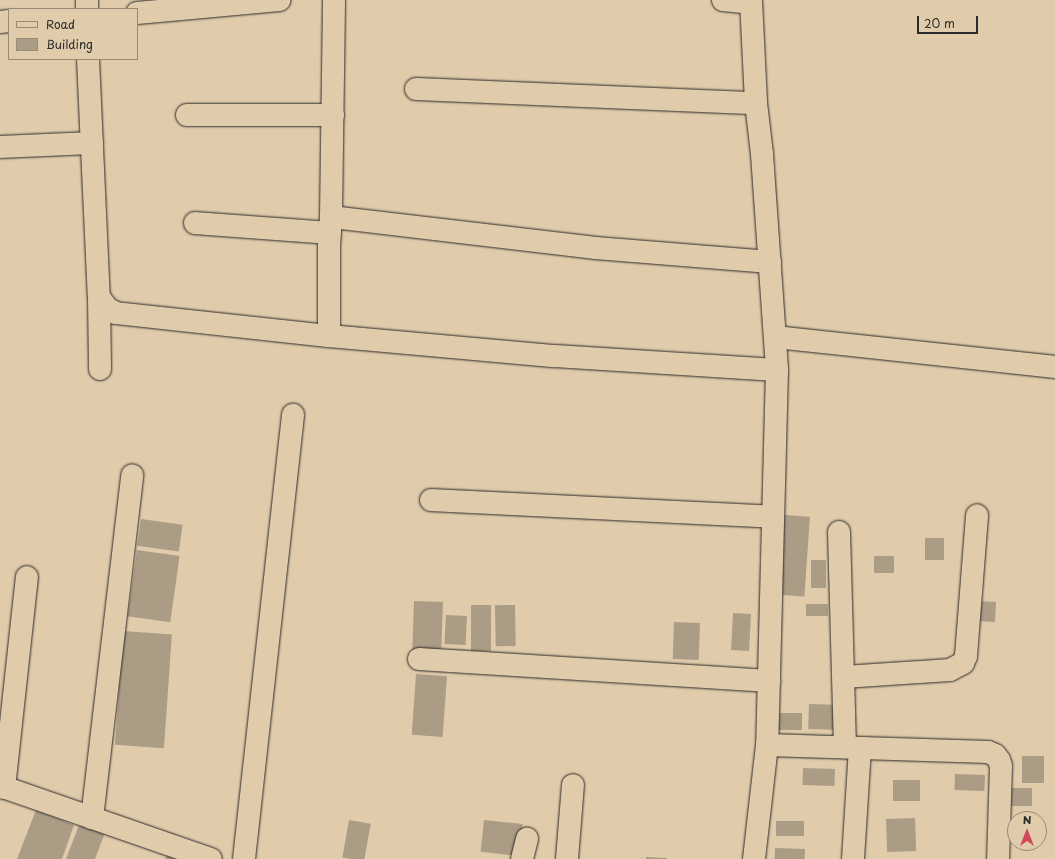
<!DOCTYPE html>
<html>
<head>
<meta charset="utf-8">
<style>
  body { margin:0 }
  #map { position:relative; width:1055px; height:859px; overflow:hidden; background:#e0cbaa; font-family:"Playpen Sans",sans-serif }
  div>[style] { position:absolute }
  .building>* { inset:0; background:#ab9c85; transform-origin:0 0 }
  .roads { filter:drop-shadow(0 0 1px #2b2b2b) drop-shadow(0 0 1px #2b2b2b) }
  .minor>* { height:22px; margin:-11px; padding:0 11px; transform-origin:11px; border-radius:11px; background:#e0cbaa }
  span { translate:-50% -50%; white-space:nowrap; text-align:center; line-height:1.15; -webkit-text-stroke:3px #e0cbaa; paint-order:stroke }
  .legend { position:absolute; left:8px; top:8px; width:130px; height:52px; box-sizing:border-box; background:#e0cbaa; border:1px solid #988b77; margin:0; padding:5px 7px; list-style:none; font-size:12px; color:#2b2b2b }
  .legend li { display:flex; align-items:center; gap:8px; height:20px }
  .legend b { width:20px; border:1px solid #988b77 }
  .north { position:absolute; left:1007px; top:811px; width:40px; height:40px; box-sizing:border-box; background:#e0cbaa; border:1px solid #988b77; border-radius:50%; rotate:0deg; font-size:11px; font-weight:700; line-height:16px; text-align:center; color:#2b2b2b }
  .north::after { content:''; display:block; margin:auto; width:14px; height:18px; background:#d1495b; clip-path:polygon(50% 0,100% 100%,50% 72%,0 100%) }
  .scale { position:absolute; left:917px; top:16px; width:61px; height:18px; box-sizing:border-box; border:2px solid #2b2b2b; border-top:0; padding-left:5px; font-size:12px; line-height:14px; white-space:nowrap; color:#2b2b2b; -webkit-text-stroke:3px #e0cbaa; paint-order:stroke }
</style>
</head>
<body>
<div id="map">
  <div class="building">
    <div style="left:784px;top:515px;width:26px;height:80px;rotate:4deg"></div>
    <div style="left:141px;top:519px;width:42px;height:27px;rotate:8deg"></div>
    <div style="left:925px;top:538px;width:19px;height:22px"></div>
    <div style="left:137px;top:550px;width:43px;height:67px;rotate:8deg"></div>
    <div style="left:874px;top:556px;width:20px;height:17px"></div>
    <div style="left:811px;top:560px;width:15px;height:28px"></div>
    <div style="left:414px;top:601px;width:29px;height:51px;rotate:2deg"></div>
    <div style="left:977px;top:601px;width:19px;height:20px;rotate:3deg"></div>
    <div style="left:806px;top:604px;width:22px;height:12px"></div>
    <div style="left:471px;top:605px;width:20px;height:46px"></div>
    <div style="left:515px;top:605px;width:41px;height:20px;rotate:89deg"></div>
    <div style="left:733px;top:613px;width:18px;height:37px;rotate:3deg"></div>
    <div style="left:446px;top:615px;width:21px;height:29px;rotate:3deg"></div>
    <div style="left:674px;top:622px;width:26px;height:37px;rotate:2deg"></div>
    <div style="left:123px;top:631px;width:49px;height:114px;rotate:4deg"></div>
    <div style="left:416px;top:674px;width:31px;height:61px;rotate:4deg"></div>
    <div style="left:809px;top:704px;width:25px;height:25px;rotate:2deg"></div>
    <div style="left:775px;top:713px;width:27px;height:17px"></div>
    <div style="left:1022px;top:756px;width:22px;height:27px"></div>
    <div style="left:803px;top:768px;width:32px;height:17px;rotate:2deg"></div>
    <div style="left:955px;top:774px;width:30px;height:16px;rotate:2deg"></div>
    <div style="left:893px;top:780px;width:27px;height:21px"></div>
    <div style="left:1005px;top:788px;width:27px;height:18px"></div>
    <div style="clip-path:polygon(36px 810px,74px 825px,62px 859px,17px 859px)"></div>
    <div style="left:915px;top:818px;width:33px;height:29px;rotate:88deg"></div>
    <div style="clip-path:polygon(81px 820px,106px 830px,95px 859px,66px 859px)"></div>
    <div style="left:349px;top:820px;width:22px;height:38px;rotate:10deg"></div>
    <div style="left:484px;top:820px;width:39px;height:32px;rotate:6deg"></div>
    <div style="left:804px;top:821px;width:15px;height:28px;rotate:90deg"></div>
    <div style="left:775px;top:848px;width:30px;height:11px;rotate:2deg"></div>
    <div style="clip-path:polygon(168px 852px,186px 859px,165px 859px)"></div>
    <div style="clip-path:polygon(646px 857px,667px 858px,667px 859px,646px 859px)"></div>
  </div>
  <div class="roads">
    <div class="minor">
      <div style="left:723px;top:0;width:28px;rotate:6deg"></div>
      <div style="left:751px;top:0;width:103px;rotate:87.2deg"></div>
      <div style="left:756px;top:103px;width:51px;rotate:83.3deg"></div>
      <div style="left:762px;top:154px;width:217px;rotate:86deg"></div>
      <div style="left:777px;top:370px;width:375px;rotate:91.5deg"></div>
      <div style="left:767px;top:745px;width:115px;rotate:96.5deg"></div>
      <div style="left:87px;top:9px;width:9px;rotate:-90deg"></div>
      <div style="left:137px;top:13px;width:143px;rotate:-5.2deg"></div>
      <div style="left:0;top:22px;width:9px;rotate:-6deg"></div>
      <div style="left:88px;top:59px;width:238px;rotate:87.4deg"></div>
      <div style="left:99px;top:297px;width:14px;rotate:54deg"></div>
      <div style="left:107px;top:308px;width:10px;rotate:29deg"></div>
      <div style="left:116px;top:313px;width:214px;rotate:6.2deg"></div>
      <div style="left:416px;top:89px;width:340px;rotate:2.4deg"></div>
      <div style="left:187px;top:115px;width:146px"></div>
      <div style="left:0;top:147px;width:92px;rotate:-2.5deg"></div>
      <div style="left:331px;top:217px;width:217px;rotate:-89.2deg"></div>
      <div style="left:195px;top:223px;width:135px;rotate:4.2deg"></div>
      <div style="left:770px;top:262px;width:175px;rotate:-175.4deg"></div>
      <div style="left:596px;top:248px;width:267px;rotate:-173.3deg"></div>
      <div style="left:331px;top:217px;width:27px;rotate:94deg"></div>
      <div style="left:329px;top:244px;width:92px;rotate:90deg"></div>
      <div style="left:329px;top:336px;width:227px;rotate:5.1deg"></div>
      <div style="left:555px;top:356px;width:222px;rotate:3.6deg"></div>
      <div style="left:99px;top:297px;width:72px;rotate:89.2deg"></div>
      <div style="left:775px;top:337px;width:282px;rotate:6.1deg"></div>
      <div style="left:431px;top:500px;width:342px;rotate:2.8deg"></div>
      <div style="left:839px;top:532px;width:215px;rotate:88.4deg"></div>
      <div style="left:419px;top:659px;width:351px;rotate:3.6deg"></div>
      <div style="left:844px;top:677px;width:106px;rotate:-3.8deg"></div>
      <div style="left:950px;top:670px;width:15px;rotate:-28deg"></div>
      <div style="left:963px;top:663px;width:8px;rotate:-67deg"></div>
      <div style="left:966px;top:656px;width:141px;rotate:-85.5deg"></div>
      <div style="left:767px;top:745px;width:221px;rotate:1.8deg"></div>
      <div style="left:988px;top:752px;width:8px;rotate:23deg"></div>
      <div style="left:995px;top:755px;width:6px;rotate:51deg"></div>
      <div style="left:999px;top:760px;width:6px;rotate:72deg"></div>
      <div style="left:1001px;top:766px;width:93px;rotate:91.8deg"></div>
      <div style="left:0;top:786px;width:223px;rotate:19.1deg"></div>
      <div style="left:4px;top:788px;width:212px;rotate:-83.8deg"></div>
      <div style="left:92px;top:818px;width:345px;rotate:-83.3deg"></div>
      <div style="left:244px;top:859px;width:447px;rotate:-83.7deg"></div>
      <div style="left:522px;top:859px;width:21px;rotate:-76deg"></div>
      <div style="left:567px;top:859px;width:74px;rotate:-85.4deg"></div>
      <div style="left:853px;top:859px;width:111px;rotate:-86.4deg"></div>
    </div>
  </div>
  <ul class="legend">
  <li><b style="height:5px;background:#e0cbaa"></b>Road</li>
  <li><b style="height:11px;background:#ab9c85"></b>Building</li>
  </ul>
  <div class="north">N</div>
  <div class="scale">20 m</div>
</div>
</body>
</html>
